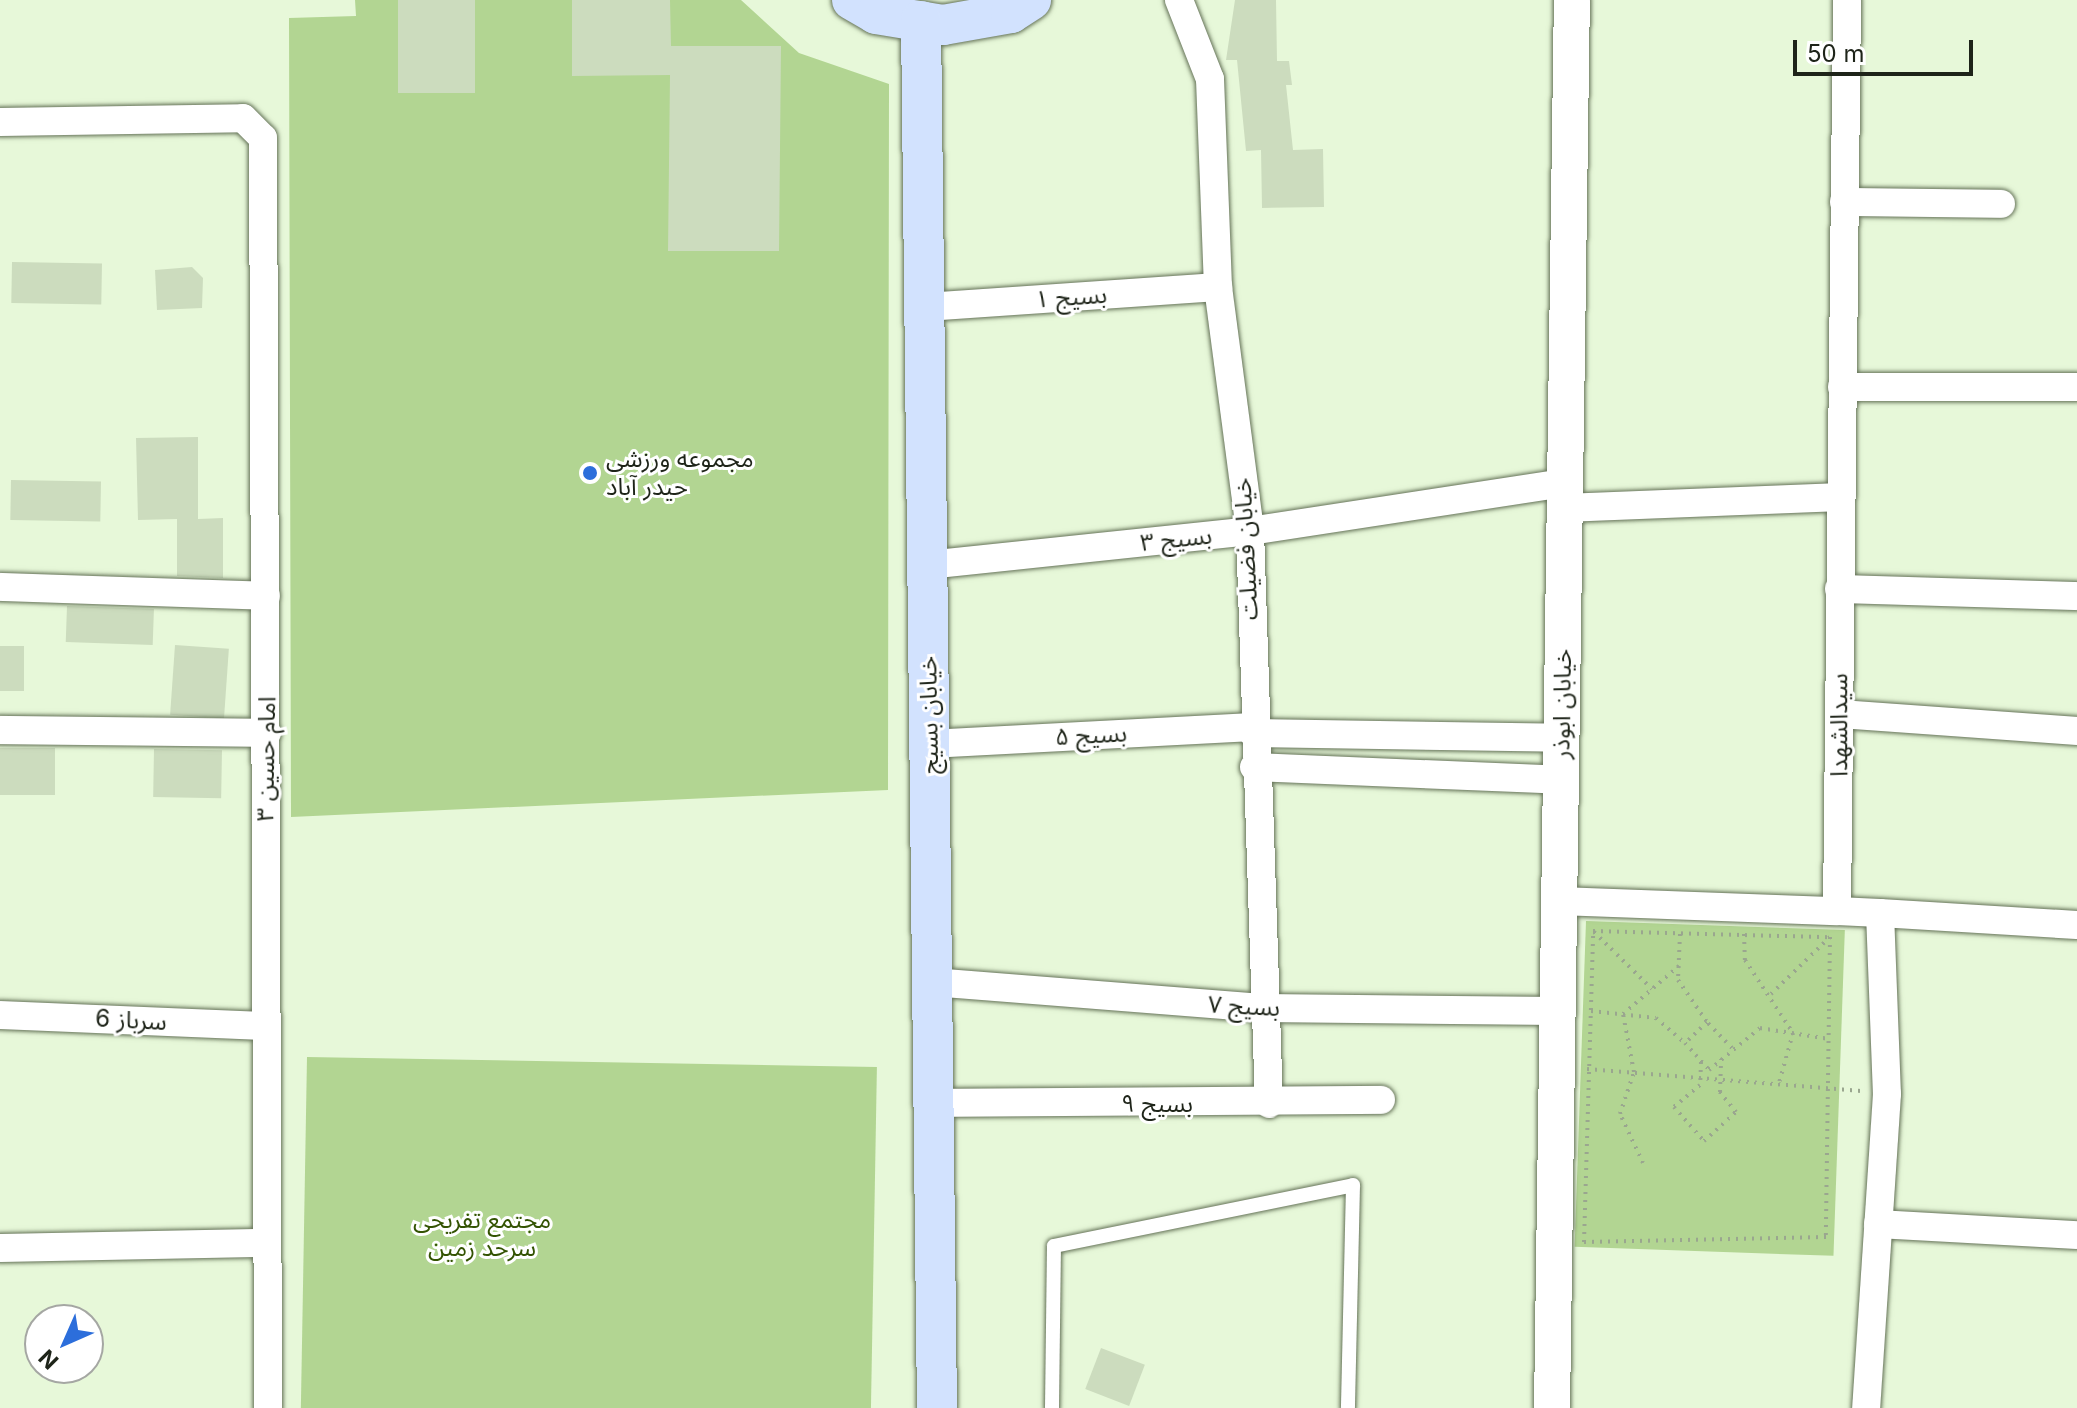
<!DOCTYPE html>
<html>
<head>
<meta charset="utf-8">
<style>
  body { margin:0 }
  #map { position:relative; width:2077px; height:1408px; overflow:hidden; background:#e7f8d9; font-family:Inter,"Noto Sans Arabic",sans-serif }
  div>[style] { position:absolute }
  .green>* { inset:0; background:#b2d592; transform-origin:0 0 }
  .building>* { inset:0; background:#ccdcbe; transform-origin:0 0 }
  .path>* { height:4px; margin-top:-2px; transform-origin:0; background:repeating-linear-gradient(90deg,#9aa68f 0 2px,transparent 0 8px) }
  .roads { filter:drop-shadow(0 0 2px #657358) drop-shadow(0 0 2px #657358) }
  .service>* { height:14px; margin:-7px; padding:0 7px; transform-origin:7px; border-radius:7px; background:#fff }
  .minor>* { height:28px; margin:-14px; padding:0 14px; transform-origin:14px; border-radius:14px; background:#fff }
  .tertiary>* { height:36px; margin:-18px; padding:0 18px; transform-origin:18px; border-radius:18px; background:#fff }
  .secondary>* { height:40px; margin:-20px; padding:0 20px; transform-origin:20px; border-radius:20px; background:#d2e2fe }
  .dots>* { width:22px; height:22px; translate:-50% -50%; box-sizing:border-box; border:4px solid #fff; border-radius:50% }
  span { translate:-50% -50%; white-space:nowrap; text-align:center; line-height:1.15; -webkit-text-stroke:6px #fff; paint-order:stroke }
  .street-label { font-size:24px; color:#1e2419 }
  .poi-label { font-size:24px; color:#1e2419 }
  .left { translate:0 -50%; text-align:left }
  .park-label { font-size:24px; color:#335302 }
  .north { position:absolute; left:24px; top:1304px; width:80px; height:80px; box-sizing:border-box; background:#fff; border:2px solid #a5a7a3; border-radius:50%; rotate:225deg; font-size:22px; font-weight:700; line-height:32px; text-align:center; color:#1e2419 }
  .north::after { content:''; display:block; margin:auto; width:28px; height:36px; background:#2c6edb; clip-path:polygon(50% 0,100% 100%,50% 72%,0 100%) }
  .scale { position:absolute; left:1793px; top:40px; width:180px; height:36px; box-sizing:border-box; border:4px solid #1e2419; border-top:0; padding-left:10px; font-size:24px; line-height:28px; white-space:nowrap; color:#1e2419; -webkit-text-stroke:6px #fff; paint-order:stroke }
</style>
</head>
<body>
<div id="map">
  <div class="green">
    <div style="clip-path:polygon(355px 0,741px 0,799px 53px,889px 84px,888px 790px,291px 817px,289px 18px,356px 16px)"></div>
    <div style="left:1586px;top:921px;width:259px;height:326px;rotate:2deg"></div>
    <div style="left:307px;top:1057px;width:570px;height:351px;rotate:1deg"></div>
  </div>
  <div class="building">
    <div style="left:398px;top:0;width:77px;height:93px"></div>
    <div style="clip-path:polygon(572px 0,670px 0,671px 46px,781px 46px,779px 251px,668px 251px,670px 75px,572px 76px)"></div>
    <div style="clip-path:polygon(1235px 0,1276px 0,1277px 61px,1289px 61px,1292px 85px,1286px 85px,1293px 150px,1323px 149px,1324px 207px,1262px 208px,1261px 150px,1246px 151px,1237px 60px,1226px 60px)"></div>
    <div style="left:12px;top:262px;width:90px;height:41px;rotate:1deg"></div>
    <div style="clip-path:polygon(192px 267px,203px 278px,202px 308px,157px 310px,155px 270px)"></div>
    <div style="clip-path:polygon(198px 437px,198px 519px,223px 518px,223px 578px,177px 576px,177px 519px,138px 520px,136px 438px)"></div>
    <div style="left:11px;top:480px;width:90px;height:40px;rotate:1deg"></div>
    <div style="left:67px;top:606px;width:87px;height:36px;rotate:2deg"></div>
    <div style="left:175px;top:645px;width:54px;height:70px;rotate:4deg"></div>
    <div style="left:0;top:646px;width:24px;height:45px"></div>
    <div style="left:0;top:748px;width:55px;height:47px"></div>
    <div style="left:154px;top:749px;width:68px;height:48px;rotate:1deg"></div>
    <div style="left:1101px;top:1348px;width:47px;height:44px;rotate:21deg"></div>
  </div>
  <div class="path">
    <div style="left:1593px;top:931px;width:237px;rotate:1.5deg"></div>
    <div style="left:1830px;top:937px;width:300px;rotate:90.8deg"></div>
    <div style="left:1826px;top:1237px;width:242px;rotate:178.8deg"></div>
    <div style="left:1584px;top:1242px;width:311px;rotate:-88.3deg"></div>
    <div style="left:1594px;top:932px;width:81px;rotate:44.5deg"></div>
    <div style="left:1680px;top:934px;width:46px;rotate:92.5deg"></div>
    <div style="left:1678px;top:980px;width:51px;rotate:55.4deg"></div>
    <div style="left:1744px;top:934px;width:26px;rotate:88deg"></div>
    <div style="left:1745px;top:960px;width:87px;rotate:56.7deg"></div>
    <div style="left:1793px;top:1033px;width:52px;rotate:105.6deg"></div>
    <div style="left:1771px;top:994px;width:82px;rotate:-44deg"></div>
    <div style="left:1591px;top:1011px;width:65px;rotate:6.1deg"></div>
    <div style="left:1656px;top:1018px;width:38px;rotate:41deg"></div>
    <div style="left:1732px;top:1048px;width:36px;rotate:-134deg"></div>
    <div style="left:1707px;top:1022px;width:30px;rotate:136deg"></div>
    <div style="left:1685px;top:1043px;width:36px;rotate:48deg"></div>
    <div style="left:1709px;top:1070px;width:66px;rotate:-39.5deg"></div>
    <div style="left:1760px;top:1028px;width:70px;rotate:9.1deg"></div>
    <div style="left:1701px;top:1062px;width:23px;rotate:92deg"></div>
    <div style="left:1700px;top:1085px;width:34px;rotate:140deg"></div>
    <div style="left:1674px;top:1107px;width:45px;rotate:48.6deg"></div>
    <div style="left:1704px;top:1141px;width:43px;rotate:-42.2deg"></div>
    <div style="left:1736px;top:1112px;width:26px;rotate:-129deg"></div>
    <div style="left:1720px;top:1092px;width:33px;rotate:-88deg"></div>
    <div style="left:1587px;top:1069px;width:275px;rotate:4.6deg"></div>
    <div style="left:1643px;top:1163px;width:54px;rotate:-115.1deg"></div>
    <div style="left:1620px;top:1114px;width:44px;rotate:-71.6deg"></div>
    <div style="left:1634px;top:1072px;width:59px;rotate:-100.7deg"></div>
    <div style="left:1623px;top:1014px;width:74px;rotate:-40.6deg"></div>
  </div>
  <div class="roads">
    <div class="service">
      <div style="left:1052px;top:1408px;width:162px;rotate:-89.3deg"></div>
      <div style="left:1054px;top:1246px;width:305px;rotate:-11.5deg"></div>
      <div style="left:1353px;top:1185px;width:223px;rotate:91.3deg"></div>
    </div>
    <div class="minor">
      <div style="left:1179px;top:0;width:85px;rotate:68.6deg"></div>
      <div style="left:1210px;top:79px;width:208px;rotate:87.8deg"></div>
      <div style="left:1218px;top:287px;width:246px;rotate:82.5deg"></div>
      <div style="left:1250px;top:531px;width:573px;rotate:88.1deg"></div>
      <div style="left:1847px;top:0;width:911px;rotate:90.63deg"></div>
      <div style="left:1837px;top:911px;width:43px;rotate:2.7deg"></div>
      <div style="left:1880px;top:913px;width:181px;rotate:87.8deg"></div>
      <div style="left:1887px;top:1094px;width:315px;rotate:93.8deg"></div>
      <div style="left:0;top:122px;width:243px;rotate:-0.9deg"></div>
      <div style="left:243px;top:118px;width:28px;rotate:45deg"></div>
      <div style="left:263px;top:138px;width:1270px;rotate:89.77deg"></div>
      <div style="left:1844px;top:202px;width:157px;rotate:0.7deg"></div>
      <div style="left:925px;top:307px;width:294px;rotate:-3.9deg"></div>
      <div style="left:1842px;top:387px;width:235px"></div>
      <div style="left:1565px;top:508px;width:275px;rotate:-2.3deg"></div>
      <div style="left:927px;top:565px;width:325px;rotate:-6deg"></div>
      <div style="left:1250px;top:531px;width:319px;rotate:-8.7deg"></div>
      <div style="left:0;top:587px;width:266px;rotate:1.9deg"></div>
      <div style="left:1839px;top:589px;width:238px;rotate:1.7deg"></div>
      <div style="left:1840px;top:714px;width:238px;rotate:4.1deg"></div>
      <div style="left:0;top:730px;width:267px;rotate:0.6deg"></div>
      <div style="left:1253px;top:733px;width:309px;rotate:0.9deg"></div>
      <div style="left:929px;top:744px;width:324px;rotate:-3deg"></div>
      <div style="left:1254px;top:767px;width:307px;rotate:2.4deg"></div>
      <div style="left:1559px;top:901px;width:278px;rotate:2.1deg"></div>
      <div style="left:1880px;top:913px;width:197px;rotate:3.5deg"></div>
      <div style="left:932px;top:982px;width:331px;rotate:4.5deg"></div>
      <div style="left:1262px;top:1008px;width:296px;rotate:0.6deg"></div>
      <div style="left:0;top:1015px;width:262px;rotate:2.4deg"></div>
      <div style="left:933px;top:1103px;width:448px;rotate:-0.4deg"></div>
      <div style="left:1878px;top:1224px;width:199px;rotate:3.2deg"></div>
      <div style="left:0;top:1248px;width:267px;rotate:-1.1deg"></div>
    </div>
    <div class="tertiary">
      <div style="left:1552px;top:1408px;width:1408px;rotate:-89.19deg"></div>
    </div>
    <div class="secondary">
      <div style="left:852px;top:0;width:28px;rotate:30deg"></div>
      <div style="left:876px;top:14px;width:68px;rotate:9.3deg"></div>
      <div style="left:943px;top:25px;width:69px;rotate:-10deg"></div>
      <div style="left:1011px;top:13px;width:24px;rotate:-33deg"></div>
      <div style="left:921px;top:21px;width:1387px;rotate:89.34deg"></div>
    </div>
  </div>
  <div class="dots">
    <div style="left:590px;top:473px;background:#2c6edb"></div>
  </div>
  <div class="street-label">
    <span style="left:1071px;top:297px;rotate:-4deg">بسیج ۱</span>
    <span style="left:1176px;top:539px;rotate:-6deg">بسیج ۳</span>
    <span style="left:1246px;top:549px;rotate:-93deg">خیابان فضیلت</span>
    <span style="left:1562px;top:704px;rotate:-89deg">خیابان ابوذر</span>
    <span style="left:929px;top:715px;rotate:-91deg">خیابان بسیج</span>
    <span style="left:1839px;top:725px;rotate:-90deg">سیدالشهدا</span>
    <span style="left:1091px;top:735px;rotate:-3deg">بسیج ۵</span>
    <span style="left:266px;top:759px;rotate:-89deg">امام حسین ۳</span>
    <span style="left:1244px;top:1006px;rotate:3deg">بسیج ۷</span>
    <span style="left:131px;top:1020px;rotate:3deg">سرباز 6</span>
    <span style="left:1157px;top:1104px">بسیج ۹</span>
  </div>
  <div class="poi-label">
    <span class="left" style="left:606px;top:473px">مجموعه ورزشی<br>حیدر آباد</span>
  </div>
  <div class="park-label">
    <span style="left:482px;top:1234px">مجتمع تفریحی<br>سرحد زمین</span>
  </div>
  <div class="north">N</div>
  <div class="scale">50 m</div>
</div>
</body>
</html>
